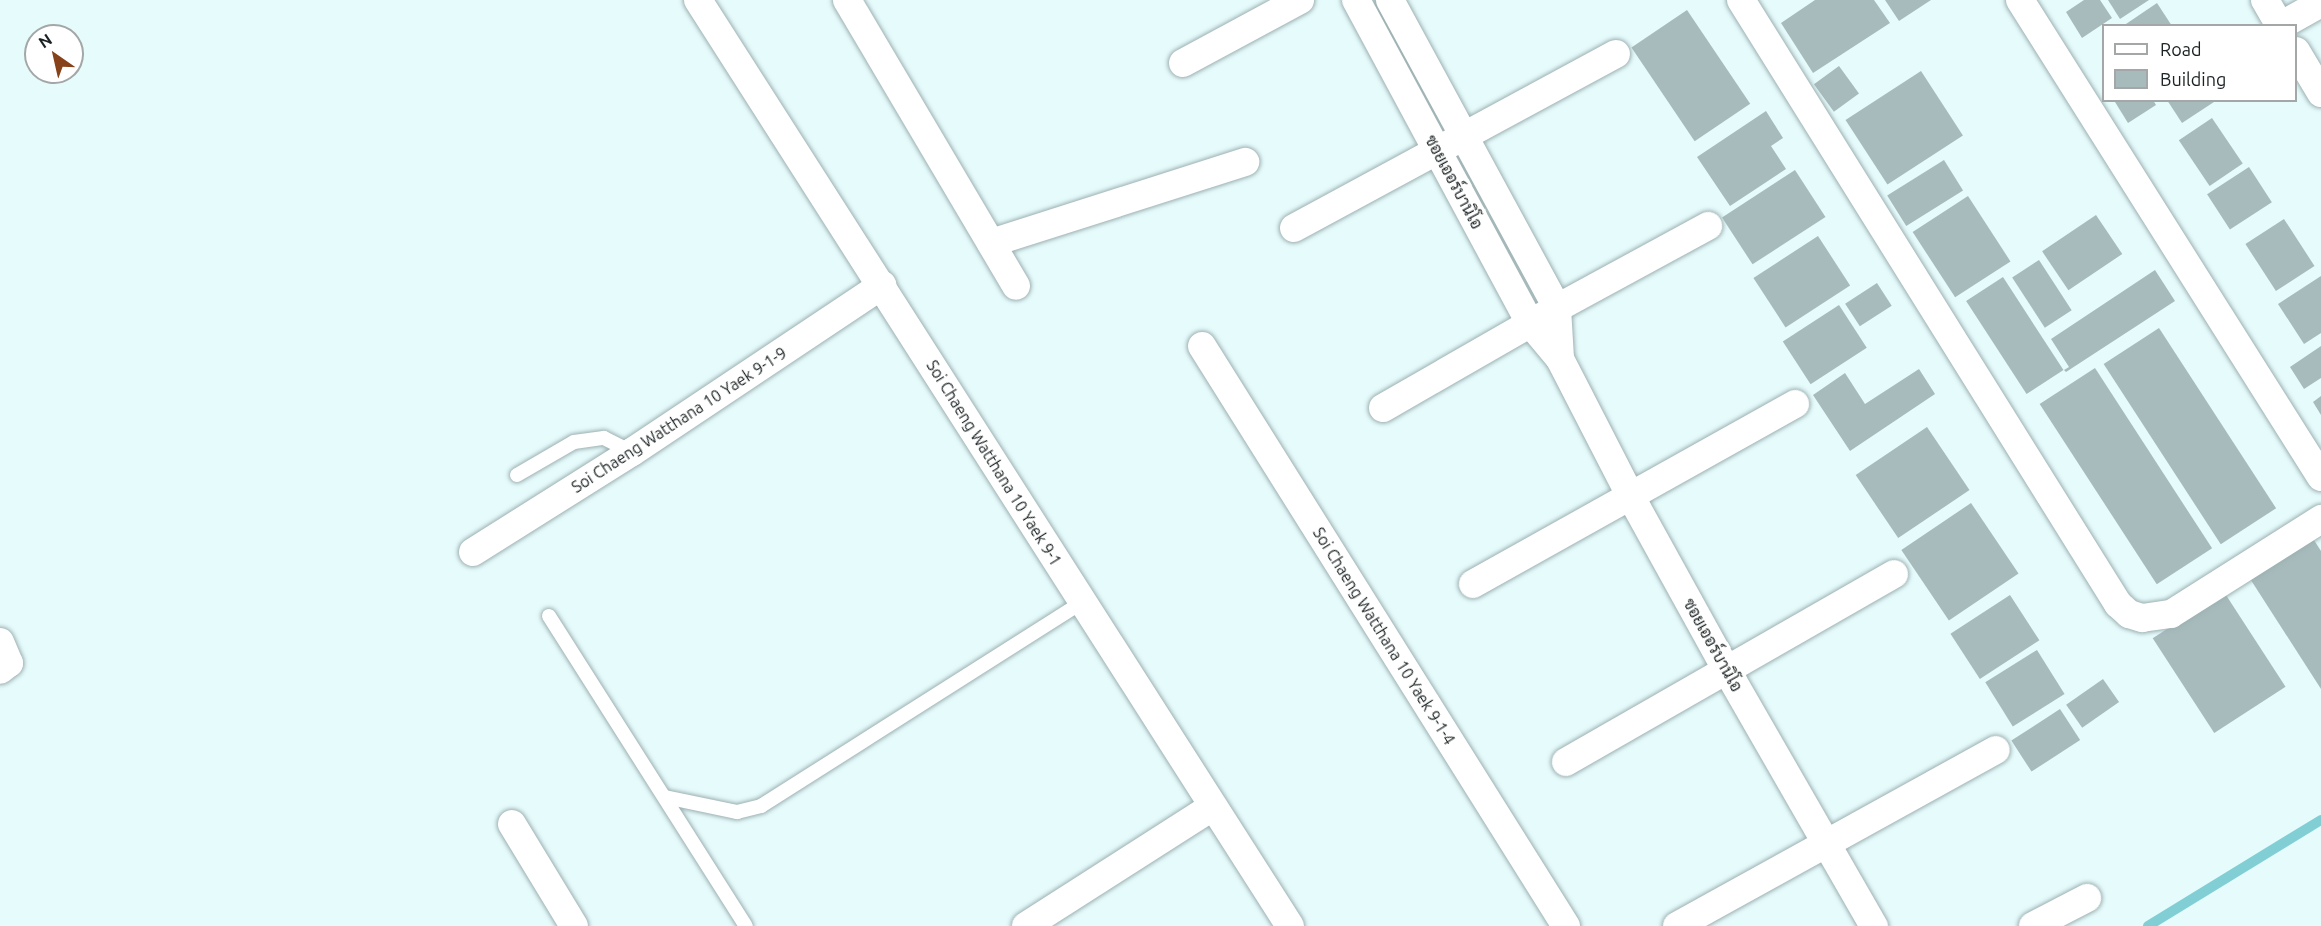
<!DOCTYPE html>
<html>
<head>
<meta charset="utf-8">
<style>
  body { margin:0 }
  #map { position:relative; width:2321px; height:926px; overflow:hidden; background:#e6fbfc; font-family:Ubuntu,Sarabun,sans-serif }
  div>[style] { position:absolute }
  .stream>* { height:10px; margin:-5px; padding:0 5px; transform-origin:5px; border-radius:5px; background:#81cfd5 }
  .building>* { inset:0; background:#a7bbbc; transform-origin:0 0 }
  .roads { filter:drop-shadow(0 0 2px #9db0b2) drop-shadow(0 0 2px #9db0b2) }
  .service>* { height:14px; margin:-7px; padding:0 7px; transform-origin:7px; border-radius:7px; background:#fff }
  .minor>* { height:28px; margin:-14px; padding:0 14px; transform-origin:14px; border-radius:14px; background:#fff }
  span { translate:-50% -50%; white-space:nowrap; text-align:center; line-height:1.15; -webkit-text-stroke:6px #fff; paint-order:stroke }
  .street-label { font-size:16px; color:#1b2223 }
  .legend { position:absolute; left:2102px; top:24px; width:195px; height:78px; box-sizing:border-box; background:#fff; border:2px solid #a4a7a7; margin:0; padding:8px 10px; list-style:none; font-size:18px; color:#1b2223 }
  .legend li { display:flex; align-items:center; gap:12px; height:30px }
  .legend b { width:30px; border:2px solid #a4a7a7 }
  .north { position:absolute; left:24px; top:24px; width:60px; height:60px; box-sizing:border-box; background:#fff; border:2px solid #a4a7a7; border-radius:50%; rotate:326deg; font-size:16px; font-weight:700; line-height:24px; text-align:center; color:#1b2223 }
  .north::after { content:''; display:block; margin:auto; width:21px; height:27px; background:#87421a; clip-path:polygon(50% 0,100% 100%,50% 72%,0 100%) }
</style>
</head>
<body>
<div id="map">
  <div class="stream">
    <div style="left:2148px;top:926px;width:203px;rotate:-31.5deg"></div>
  </div>
  <div class="building">
    <div style="clip-path:polygon(1815px 0,1874px 0,1890px 23px,1813px 73px,1781px 23px)"></div>
    <div style="clip-path:polygon(1885px 0,1931px 0,1899px 21px)"></div>
    <div style="clip-path:polygon(2084px 0,2100px 0,2112px 18px,2082px 38px,2066px 12px)"></div>
    <div style="clip-path:polygon(2108px 0,2149px 0,2120px 19px)"></div>
    <div style="clip-path:polygon(2157px 3px,2172px 26px,2123px 26px)"></div>
    <div style="left:1687px;top:10px;width:113px;height:67px;rotate:56deg"></div>
    <div style="left:1839px;top:66px;width:34px;height:31px;rotate:54deg"></div>
    <div style="left:1921px;top:71px;width:77px;height:90px;rotate:57deg"></div>
    <div style="clip-path:polygon(2117px 100px,2153px 100px,2156px 105px,2128px 123px,2115px 102px)"></div>
    <div style="clip-path:polygon(2167px 100px,2217px 100px,2182px 123px)"></div>
    <div style="clip-path:polygon(1766px 111px,1783px 138px,1771px 146px,1786px 169px,1730px 206px,1697px 157px)"></div>
    <div style="left:2212px;top:118px;width:55px;height:40px;rotate:56deg"></div>
    <div style="left:1944px;top:160px;width:36px;height:67px;rotate:58deg"></div>
    <div style="left:2249px;top:167px;width:42px;height:50px;rotate:57deg"></div>
    <div style="left:1795px;top:170px;width:56px;height:87px;rotate:57deg"></div>
    <div style="left:1968px;top:196px;width:78px;height:66px;rotate:57deg"></div>
    <div style="left:2096px;top:215px;width:47px;height:65px;rotate:56deg"></div>
    <div style="left:2284px;top:219px;width:56px;height:46px;rotate:57deg"></div>
    <div style="left:1818px;top:236px;width:59px;height:77px;rotate:57deg"></div>
    <div style="left:2039px;top:260px;width:60px;height:32px;rotate:57deg"></div>
    <div style="clip-path:polygon(2155px 270px,2175px 301px,2066px 372px,2064px 370px,2069px 367px,2051px 339px)"></div>
    <div style="clip-path:polygon(2321px 276px,2321px 333px,2304px 344px,2278px 304px)"></div>
    <div style="left:2003px;top:277px;width:111px;height:44px;rotate:57deg"></div>
    <div style="left:1877px;top:283px;width:27px;height:38px;rotate:57deg"></div>
    <div style="left:1839px;top:305px;width:51px;height:67px;rotate:57deg"></div>
    <div style="left:2159px;top:328px;width:215px;height:66px;rotate:57deg"></div>
    <div style="clip-path:polygon(2321px 346px,2321px 378px,2304px 389px,2290px 367px)"></div>
    <div style="left:2095px;top:368px;width:215px;height:66px;rotate:57deg"></div>
    <div style="clip-path:polygon(1919px 369px,1935px 394px,1850px 451px,1813px 395px,1845px 373px,1865px 404px)"></div>
    <div style="clip-path:polygon(2321px 396px,2321px 415px,2313px 402px)"></div>
    <div style="left:1927px;top:427px;width:76px;height:86px;rotate:56deg"></div>
    <div style="left:1971px;top:503px;width:85px;height:84px;rotate:56deg"></div>
    <div style="clip-path:polygon(2310px 534px,2321px 551px,2321px 689px,2247px 574px)"></div>
    <div style="left:2224px;top:592px;width:113px;height:85px;rotate:57deg"></div>
    <div style="left:2010px;top:595px;width:54px;height:71px;rotate:57deg"></div>
    <div style="left:2037px;top:650px;width:52px;height:61px;rotate:58deg"></div>
    <div style="left:2103px;top:679px;width:28px;height:45px;rotate:55deg"></div>
    <div style="left:2060px;top:709px;width:37px;height:58px;rotate:57deg"></div>
  </div>
  <div class="roads">
    <div class="service">
      <div style="left:517px;top:475px;width:66px;rotate:-30.1deg"></div>
      <div style="left:574px;top:442px;width:30px;rotate:-8deg"></div>
      <div style="left:604px;top:438px;width:31px;rotate:27deg"></div>
      <div style="left:549px;top:616px;width:367px;rotate:57.6deg"></div>
      <div style="left:665px;top:797px;width:74px;rotate:11.8deg"></div>
      <div style="left:737px;top:812px;width:25px;rotate:-14deg"></div>
      <div style="left:761px;top:806px;width:380px;rotate:-32.4deg"></div>
    </div>
    <div class="minor">
      <div style="left:698px;top:0;width:1099px;rotate:57.41deg"></div>
      <div style="left:847px;top:0;width:332px;rotate:59.4deg"></div>
      <div style="left:1356px;top:0;width:367px;rotate:61.7deg"></div>
      <div style="left:1530px;top:323px;width:47px;rotate:50.2deg"></div>
      <div style="left:1560px;top:359px;width:155px;rotate:62.8deg"></div>
      <div style="left:1631px;top:497px;width:196px;rotate:61.1deg"></div>
      <div style="left:1726px;top:669px;width:297px;rotate:60.1deg"></div>
      <div style="left:1390px;top:0;width:350px;rotate:61.5deg"></div>
      <div style="left:1557px;top:308px;width:51px;rotate:86.6deg"></div>
      <div style="left:1741px;top:0;width:712px;rotate:58.03deg"></div>
      <div style="left:2118px;top:604px;width:15px;rotate:42deg"></div>
      <div style="left:2129px;top:614px;width:14px;rotate:17deg"></div>
      <div style="left:2142px;top:618px;width:29px;rotate:-8deg"></div>
      <div style="left:2171px;top:614px;width:178px;rotate:-32.3deg"></div>
      <div style="left:2020px;top:0;width:564px;rotate:57.75deg"></div>
      <div style="left:2265px;top:0;width:30px;rotate:60deg"></div>
      <div style="left:2280px;top:26px;width:47px;rotate:-29.3deg"></div>
      <div style="left:2296px;top:51px;width:49px;rotate:59.2deg"></div>
      <div style="left:1183px;top:63px;width:133px;rotate:-28.3deg"></div>
      <div style="left:1294px;top:228px;width:366px;rotate:-28.4deg"></div>
      <div style="left:991px;top:243px;width:267px;rotate:-17.7deg"></div>
      <div style="left:1202px;top:346px;width:685px;rotate:57.89deg"></div>
      <div style="left:1383px;top:408px;width:201px;rotate:-29.9deg"></div>
      <div style="left:1557px;top:308px;width:172px;rotate:-28.5deg"></div>
      <div style="left:473px;top:552px;width:188px;rotate:-32.2deg"></div>
      <div style="left:632px;top:452px;width:301px;rotate:-33.7deg"></div>
      <div style="left:1473px;top:584px;width:369px;rotate:-29.2deg"></div>
      <div style="left:0;top:642px;width:23px;rotate:67deg"></div>
      <div style="left:9px;top:663px;width:11px;rotate:142deg"></div>
      <div style="left:1566px;top:762px;width:378px;rotate:-29.8deg"></div>
      <div style="left:512px;top:824px;width:119px;rotate:58.7deg"></div>
      <div style="left:1026px;top:926px;width:221px;rotate:-32.6deg"></div>
      <div style="left:1677px;top:926px;width:364px;rotate:-28.9deg"></div>
      <div style="left:2033px;top:926px;width:61px;rotate:-27.4deg"></div>
    </div>
  </div>
  <div class="street-label">
    <span style="left:1454px;top:182px;rotate:62deg">ซอยเออร์บานิโอ</span>
    <span style="left:679px;top:420px;rotate:-33deg">Soi Chaeng Watthana 10 Yaek 9-1-9</span>
    <span style="left:994px;top:463px;rotate:58deg">Soi Chaeng Watthana 10 Yaek 9-1</span>
    <span style="left:1384px;top:636px;rotate:58deg">Soi Chaeng Watthana 10 Yaek 9-1-4</span>
    <span style="left:1713px;top:645px;rotate:61deg">ซอยเออร์บานิโอ</span>
  </div>
  <ul class="legend">
  <li><b style="height:8px;background:#fff"></b>Road</li>
  <li><b style="height:16px;background:#a7bbbc"></b>Building</li>
  </ul>
  <div class="north">N</div>
</div>
</body>
</html>
